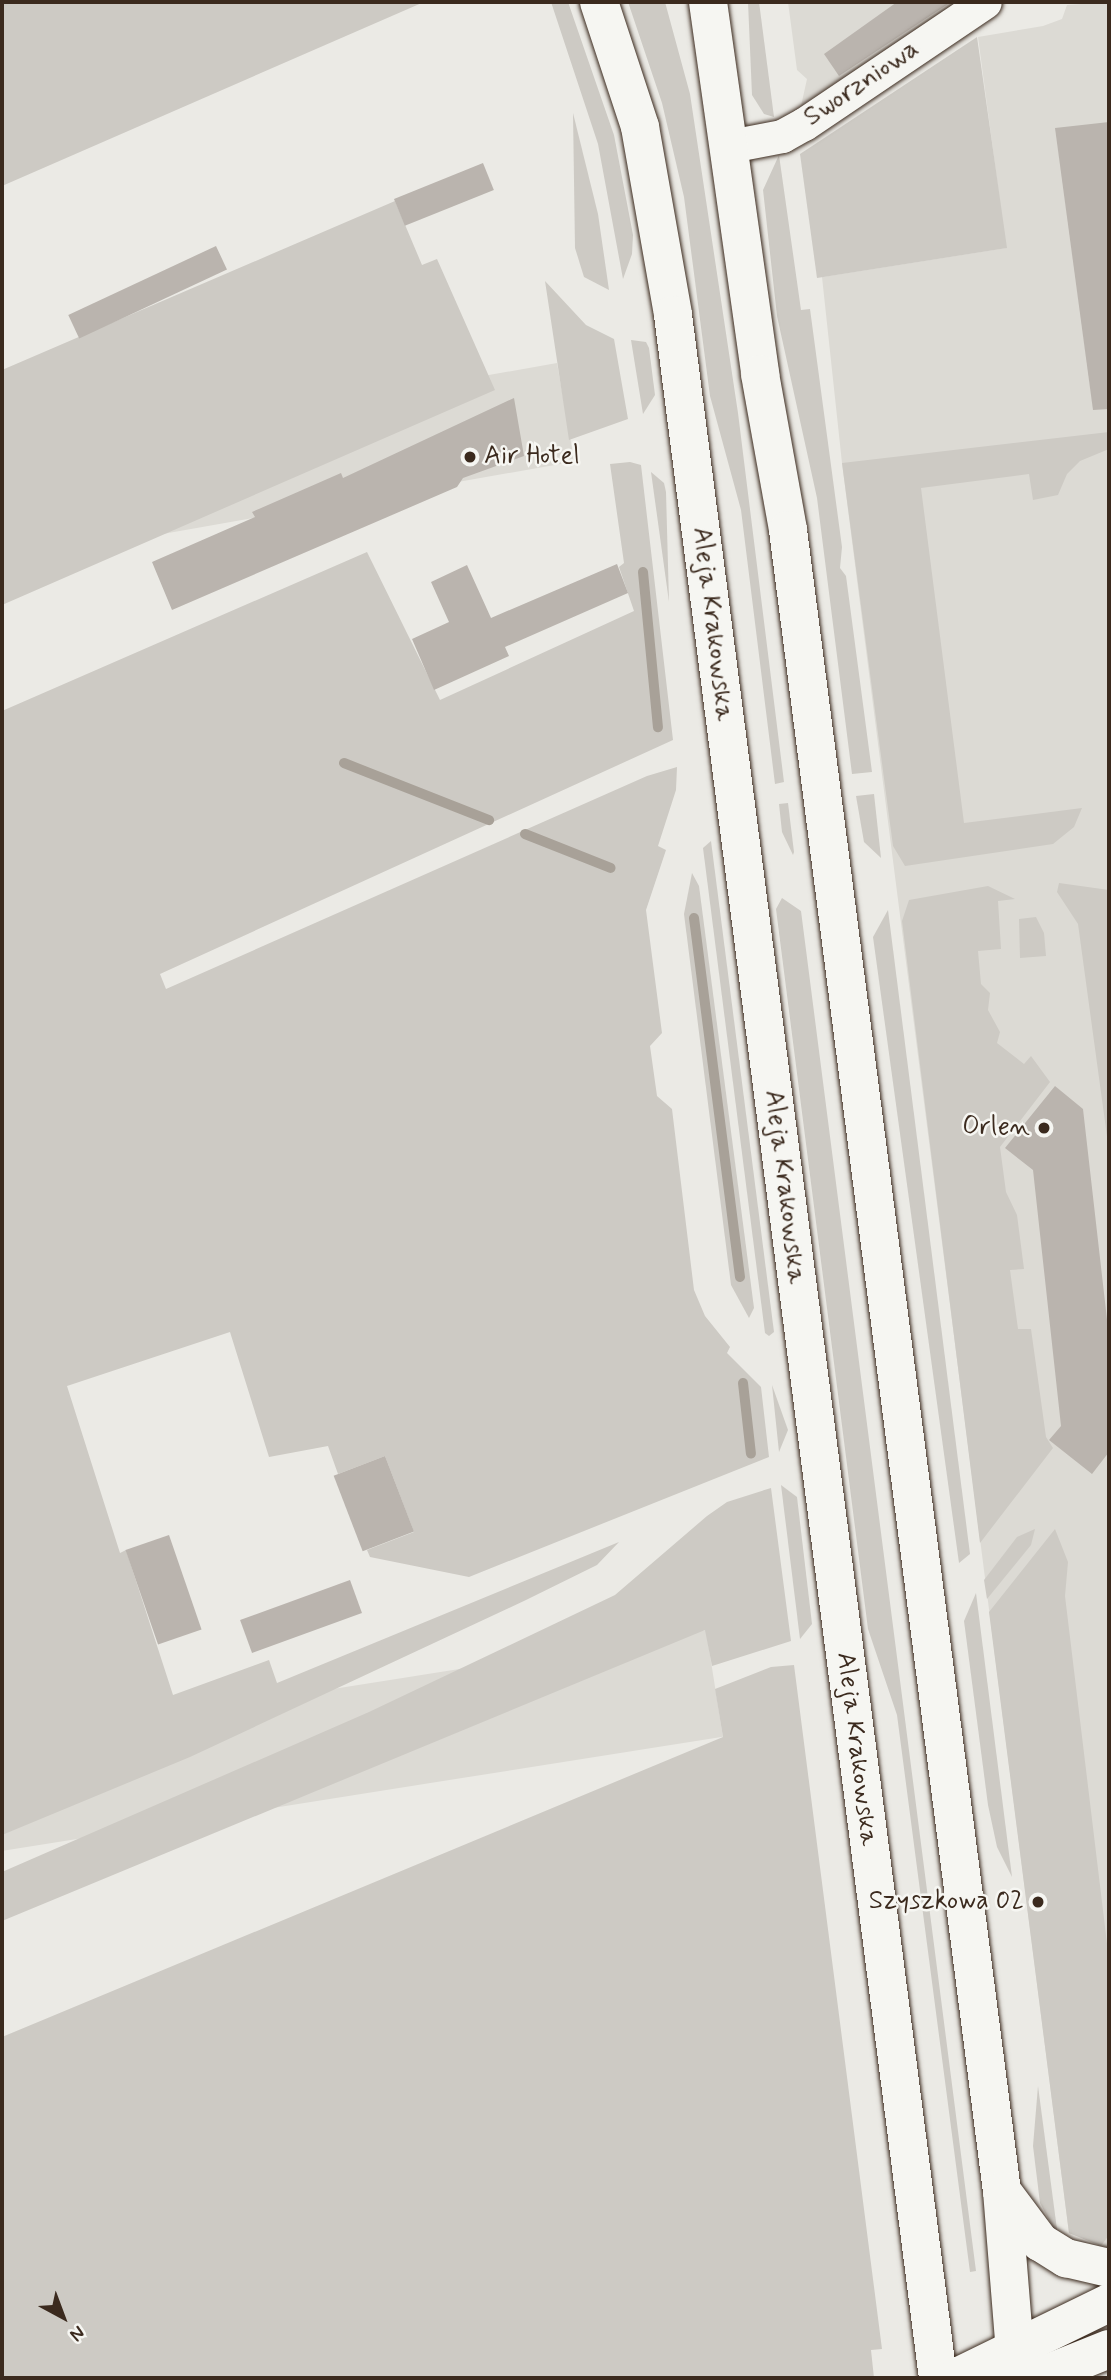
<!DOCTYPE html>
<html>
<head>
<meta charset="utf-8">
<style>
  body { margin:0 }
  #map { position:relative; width:1111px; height:2380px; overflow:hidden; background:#ebeae5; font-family:Mynerve,sans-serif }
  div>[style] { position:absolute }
  .built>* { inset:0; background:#dcdad4; transform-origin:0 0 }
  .green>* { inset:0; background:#cdcac4 }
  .stream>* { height:10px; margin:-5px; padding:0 5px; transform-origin:5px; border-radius:5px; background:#a8a198 }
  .building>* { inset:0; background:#bab4ae; transform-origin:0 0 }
  .roads { filter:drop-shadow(0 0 2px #3b2a1e) drop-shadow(0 0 2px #3b2a1e) }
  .street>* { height:33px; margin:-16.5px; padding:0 16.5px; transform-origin:16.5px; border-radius:16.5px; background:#f6f6f2 }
  .secondary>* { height:38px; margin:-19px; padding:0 19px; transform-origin:19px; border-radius:19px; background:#f6f6f2 }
  .dots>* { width:19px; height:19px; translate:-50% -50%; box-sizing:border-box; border:4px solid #f6f6f2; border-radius:50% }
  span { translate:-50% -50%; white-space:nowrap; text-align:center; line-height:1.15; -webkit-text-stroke:5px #f6f6f2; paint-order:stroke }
  .street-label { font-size:26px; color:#3b2a1e }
  .poi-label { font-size:26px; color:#3b2a1e }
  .left { translate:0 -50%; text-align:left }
  .right { translate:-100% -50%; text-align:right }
  .frame { position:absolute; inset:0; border:4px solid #3b2a1e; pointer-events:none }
  .north { position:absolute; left:28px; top:2282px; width:70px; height:70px; -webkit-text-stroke:5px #f6f6f2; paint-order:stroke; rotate:139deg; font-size:19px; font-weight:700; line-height:28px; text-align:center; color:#3b2a1e }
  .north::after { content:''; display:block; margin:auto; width:24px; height:32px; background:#3b2a1e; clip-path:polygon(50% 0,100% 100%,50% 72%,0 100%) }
</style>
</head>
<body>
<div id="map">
  <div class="built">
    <div style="clip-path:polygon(788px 2px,961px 2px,801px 106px,807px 79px,797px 70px)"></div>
    <div style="clip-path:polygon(1109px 2px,1109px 2248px,1069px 2233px,842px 463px,822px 277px,1006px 248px,978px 37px,1043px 26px,1062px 19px,1067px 5px)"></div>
    <div style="left:557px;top:363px;width:100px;height:605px;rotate:80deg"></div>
    <div style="left:706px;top:1630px;width:108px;height:762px;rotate:81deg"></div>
  </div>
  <div class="green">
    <div style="clip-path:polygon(2px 2px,424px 2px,2px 186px)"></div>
    <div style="clip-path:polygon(551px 2px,568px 2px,614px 135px,633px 235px,632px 254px,623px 279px,598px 144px)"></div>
    <div style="clip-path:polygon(628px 2px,665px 2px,690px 94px,738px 413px,784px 782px,775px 784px,741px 510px,710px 396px,684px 197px,662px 103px)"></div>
    <div style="clip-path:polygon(748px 2px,759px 2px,774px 117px,764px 114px,752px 95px)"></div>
    <div style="clip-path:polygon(977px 37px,1007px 248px,817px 278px,800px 154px)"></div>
    <div style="clip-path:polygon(573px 113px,598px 214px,609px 290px,584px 277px,575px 248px)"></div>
    <div style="clip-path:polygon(779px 155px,801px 310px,810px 309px,842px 547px,840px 568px,846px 576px,872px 772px,852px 774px,817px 498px,777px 316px,763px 190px)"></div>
    <div style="clip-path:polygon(395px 201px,422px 265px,437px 259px,495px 390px,2px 605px,2px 370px)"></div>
    <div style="clip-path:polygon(545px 281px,586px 325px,614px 339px,628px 419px,569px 440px)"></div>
    <div style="clip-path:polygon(631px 340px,646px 342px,649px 348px,655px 395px,643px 414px)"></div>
    <div style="clip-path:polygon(1109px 432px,1109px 449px,1080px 461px,1067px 474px,1058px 495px,1033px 500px,1029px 474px,921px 488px,964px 823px,1082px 808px,1074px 827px,1053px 844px,905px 866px,893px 846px,842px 463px)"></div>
    <div style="clip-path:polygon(630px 462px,641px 465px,673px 740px,160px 974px,166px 989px,647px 776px,677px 767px,676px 790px,658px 846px,666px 850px,646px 910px,662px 1033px,650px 1046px,657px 1096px,672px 1109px,694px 1290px,705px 1316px,730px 1347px,727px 1353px,761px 1387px,769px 1457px,469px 1577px,370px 1557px,367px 1550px,414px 1532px,385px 1456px,338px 1474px,328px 1446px,269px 1457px,230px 1332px,67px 1386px,120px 1553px,126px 1550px,173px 1695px,269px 1660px,277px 1683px,619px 1542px,597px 1565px,526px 1600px,190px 1757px,2px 1835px,2px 711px,367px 552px,440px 700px,634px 611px,619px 567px,624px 563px,610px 464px)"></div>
    <div style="clip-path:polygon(651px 472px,664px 483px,666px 492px,669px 602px)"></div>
    <div style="clip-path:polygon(874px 794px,881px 858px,864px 842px,856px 796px)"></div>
    <div style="clip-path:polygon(788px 803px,794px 852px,793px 855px,782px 832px,779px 804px)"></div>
    <div style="clip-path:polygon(711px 841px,774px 1332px,769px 1336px,765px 1333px,703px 848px)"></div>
    <div style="clip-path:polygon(692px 873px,699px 886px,754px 1308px,749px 1318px,731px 1285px,684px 914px)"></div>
    <div style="clip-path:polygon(1059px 883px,1109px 890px,1109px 1151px,1078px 924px,1057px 892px)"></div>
    <div style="clip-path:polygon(988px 886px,1015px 899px,998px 901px,1001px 949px,978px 951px,981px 984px,990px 993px,988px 1010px,1000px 1032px,997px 1043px,1024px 1064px,1031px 1056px,1050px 1082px,1000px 1147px,1006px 1192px,1017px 1215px,1024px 1269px,1010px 1270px,1018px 1329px,1031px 1329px,1046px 1437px,1053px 1448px,980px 1543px,902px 921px,909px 900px)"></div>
    <div style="clip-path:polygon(782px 898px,801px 911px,976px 2271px,970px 2272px,897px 1715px,868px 1629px,776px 909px)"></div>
    <div style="clip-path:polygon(888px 910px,970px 1554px,959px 1563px,873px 937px)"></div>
    <div style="clip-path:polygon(1036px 917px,1044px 933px,1046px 956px,1020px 958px,1019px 919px)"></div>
    <div style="clip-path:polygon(772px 1385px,788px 1430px,779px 1452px)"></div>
    <div style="clip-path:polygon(781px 1485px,797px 1497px,812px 1624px,800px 1639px)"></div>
    <div style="clip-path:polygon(771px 1488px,791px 1641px,712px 1666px,705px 1630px,2px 1921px,2px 1872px,369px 1712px,615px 1595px,707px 1516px,727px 1502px)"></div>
    <div style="clip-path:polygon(1035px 1529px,1031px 1545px,987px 1599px,984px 1580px,1017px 1537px)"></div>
    <div style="clip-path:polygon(1055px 1529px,1068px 1562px,1065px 1596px,1109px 1960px,1109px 2235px,1101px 2246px,1069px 2233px,989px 1612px)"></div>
    <div style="clip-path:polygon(976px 1593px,1012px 1877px,997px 1847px,988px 1805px,964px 1621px)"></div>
    <div style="clip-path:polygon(794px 1665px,882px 2349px,871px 2350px,874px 2378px,2px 2378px,2px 2037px,723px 1737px,715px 1689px,771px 1667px)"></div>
    <div style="clip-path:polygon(1038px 2086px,1058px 2237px,1040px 2203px,1033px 2146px)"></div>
  </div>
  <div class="stream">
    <div style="left:643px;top:572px;width:156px;rotate:84.5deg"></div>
    <div style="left:344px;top:763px;width:156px;rotate:21.5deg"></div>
    <div style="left:525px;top:834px;width:92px;rotate:21.6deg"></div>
    <div style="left:694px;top:918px;width:362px;rotate:82.7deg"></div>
    <div style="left:743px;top:1383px;width:71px;rotate:83.6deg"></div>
  </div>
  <div class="building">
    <div style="clip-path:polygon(897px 2px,951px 2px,839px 76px,824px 54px)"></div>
    <div style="clip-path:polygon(1109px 122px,1109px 409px,1093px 410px,1055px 128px)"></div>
    <div style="left:483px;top:163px;width:29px;height:96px;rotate:68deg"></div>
    <div style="left:216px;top:246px;width:26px;height:163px;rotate:65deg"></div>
    <div style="clip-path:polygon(514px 398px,524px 456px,463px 478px,457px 487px,172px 610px,152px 562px,255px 517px,252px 512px,341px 473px,343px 478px)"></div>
    <div style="clip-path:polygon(617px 564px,628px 593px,505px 647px,509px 656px,434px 690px,412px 639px,449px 622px,431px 582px,467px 565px,491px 618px)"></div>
    <div style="clip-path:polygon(1055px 1086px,1083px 1109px,1109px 1337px,1109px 1452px,1092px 1474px,1049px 1440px,1061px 1426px,1033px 1170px,1005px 1148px)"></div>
    <div style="left:385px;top:1456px;width:81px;height:55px;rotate:69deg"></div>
    <div style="left:169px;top:1535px;width:100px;height:46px;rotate:71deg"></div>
    <div style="left:350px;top:1580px;width:35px;height:117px;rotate:70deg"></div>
  </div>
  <div class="roads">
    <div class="street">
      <div style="left:730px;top:146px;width:53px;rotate:-10.9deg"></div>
      <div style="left:782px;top:136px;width:25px;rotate:-29deg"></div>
      <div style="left:804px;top:124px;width:218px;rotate:-34deg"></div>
    </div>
    <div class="secondary">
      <div style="left:599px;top:2px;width:132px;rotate:71.8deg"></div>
      <div style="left:640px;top:127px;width:191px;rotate:80deg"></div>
      <div style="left:673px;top:315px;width:2080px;rotate:82.68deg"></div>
      <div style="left:708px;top:2px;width:376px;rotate:82deg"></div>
      <div style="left:760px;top:374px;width:158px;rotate:79.8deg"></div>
      <div style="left:788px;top:530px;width:1675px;rotate:82.66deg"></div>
      <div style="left:1002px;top:2191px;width:188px;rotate:85.4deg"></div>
      <div style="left:1002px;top:2191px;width:64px;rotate:53.3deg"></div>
      <div style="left:1040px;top:2242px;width:31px;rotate:32deg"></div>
      <div style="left:1066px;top:2258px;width:44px;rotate:13.1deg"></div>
      <div style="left:955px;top:2378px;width:171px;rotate:-26deg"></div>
      <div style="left:1009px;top:2378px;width:35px;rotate:-5deg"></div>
      <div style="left:1044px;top:2375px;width:70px;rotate:-21.8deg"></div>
    </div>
  </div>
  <div class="dots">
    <div style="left:470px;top:457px;background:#3b2a1e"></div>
    <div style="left:1044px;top:1128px;background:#3b2a1e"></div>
    <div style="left:1038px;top:1902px;background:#3b2a1e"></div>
  </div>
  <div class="street-label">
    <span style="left:862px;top:84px;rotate:-34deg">Sworzniowa</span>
    <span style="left:712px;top:624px;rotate:83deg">Aleja Krakowska</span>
    <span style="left:784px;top:1187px;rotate:83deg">Aleja Krakowska</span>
    <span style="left:856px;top:1749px;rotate:83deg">Aleja Krakowska</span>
  </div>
  <div class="poi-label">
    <span class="left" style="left:484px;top:457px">Air Hotel</span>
    <span class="right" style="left:1030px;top:1128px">Orlen</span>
    <span class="right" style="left:1024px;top:1902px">Szyszkowa 02</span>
  </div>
  <div class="frame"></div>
  <div class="north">N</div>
</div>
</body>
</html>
